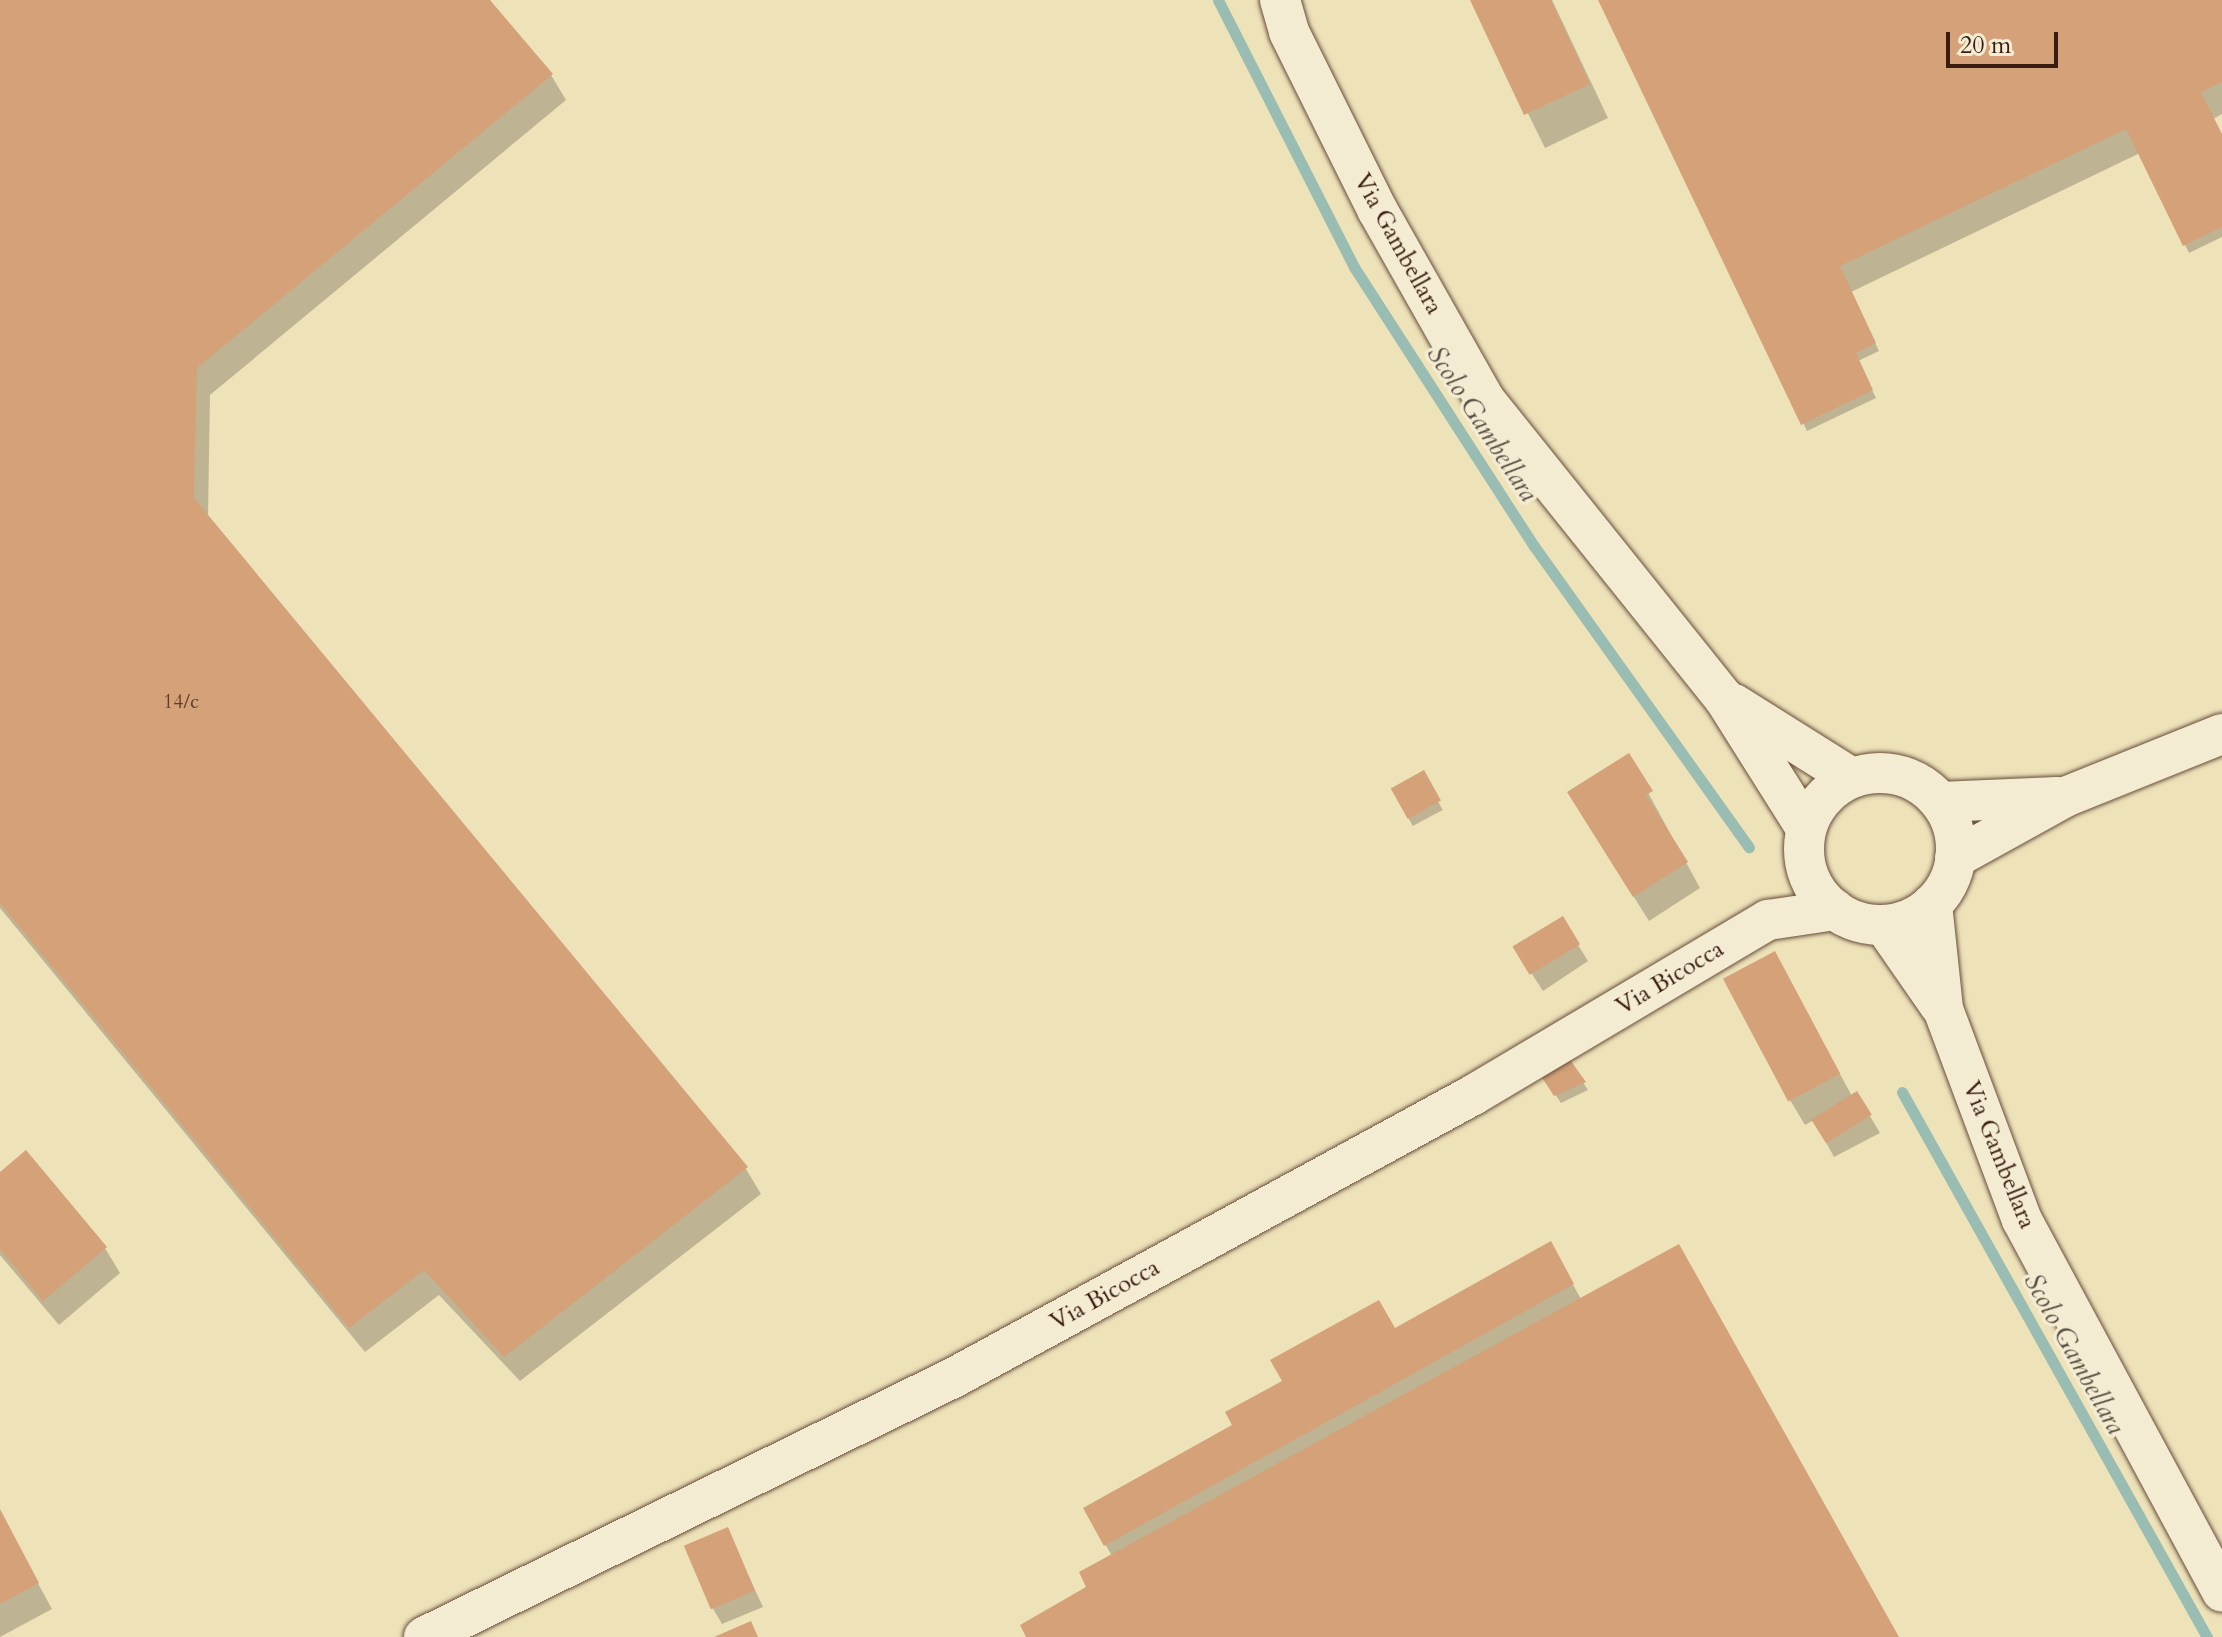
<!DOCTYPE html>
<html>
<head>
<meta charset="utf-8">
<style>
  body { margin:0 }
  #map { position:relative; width:2222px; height:1637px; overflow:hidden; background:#eee2b9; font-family:Cardo,serif }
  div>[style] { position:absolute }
  .shadow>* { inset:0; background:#0003; transform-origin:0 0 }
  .stream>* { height:11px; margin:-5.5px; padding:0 5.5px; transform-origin:5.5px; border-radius:5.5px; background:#99bdb2 }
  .building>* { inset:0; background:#d4a178; transform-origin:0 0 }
  .roads { filter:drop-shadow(0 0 2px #674e3b) drop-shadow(0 0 2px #674e3b) }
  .minor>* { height:40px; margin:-20px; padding:0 20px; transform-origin:20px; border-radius:20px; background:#f4ecd2 }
  .minor>.ring { margin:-20px; padding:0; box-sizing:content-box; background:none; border:40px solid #f4ecd2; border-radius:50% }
  span { translate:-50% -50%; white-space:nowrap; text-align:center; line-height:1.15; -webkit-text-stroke:7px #f4ecd2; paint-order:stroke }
  .number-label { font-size:20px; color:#603d2b }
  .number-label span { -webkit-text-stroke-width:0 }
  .street-label { font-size:24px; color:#3a1c11 }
  .water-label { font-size:26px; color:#564c41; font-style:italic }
  .scale { position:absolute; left:1946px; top:32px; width:112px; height:36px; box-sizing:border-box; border:4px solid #3a1c11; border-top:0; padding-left:10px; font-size:24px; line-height:28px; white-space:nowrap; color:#3a1c11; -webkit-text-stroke:6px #f4ecd2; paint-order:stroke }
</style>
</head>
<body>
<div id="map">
  <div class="shadow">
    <div style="clip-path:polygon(0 0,487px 0,551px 75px,566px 100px,210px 395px,208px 518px,746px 1169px,761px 1194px,520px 1381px,439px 1295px,365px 1352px,0 908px)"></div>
    <div style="clip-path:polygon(1472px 0,1552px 0,1608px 118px,1545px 148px)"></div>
    <div style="clip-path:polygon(1601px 0,2222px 0,2222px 114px,2213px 119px,2222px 137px,2222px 237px,2189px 253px,2140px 153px,1851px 292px,1879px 351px,1858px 361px,1876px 398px,1807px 431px)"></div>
    <div style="clip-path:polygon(1628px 756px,1700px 888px,1649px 921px,1584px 818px)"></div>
    <div style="left:1423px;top:773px;width:42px;height:34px;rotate:62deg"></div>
    <div style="clip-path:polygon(1562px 919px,1588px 961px,1543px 991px,1526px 965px)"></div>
    <div style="clip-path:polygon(1788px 979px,1852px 1096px,1857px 1094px,1880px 1133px,1834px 1157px,1814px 1120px,1805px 1125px,1790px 1100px)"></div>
    <div style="clip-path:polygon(1568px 1059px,1588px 1090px,1561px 1103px,1546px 1081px)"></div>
    <div style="clip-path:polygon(0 1175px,105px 1248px,120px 1273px,59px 1325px,0 1255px)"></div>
    <div style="clip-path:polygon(1550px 1244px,1581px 1299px,1897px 1637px,1029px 1637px,1089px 1588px,1112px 1556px,1085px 1509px)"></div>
    <div style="clip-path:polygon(0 1514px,52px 1609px,0 1637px)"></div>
    <div style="clip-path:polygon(727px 1530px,763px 1607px,722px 1624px,712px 1607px)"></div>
  </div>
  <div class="stream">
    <div style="left:1218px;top:0;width:300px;rotate:63deg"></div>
    <div style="left:1354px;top:267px;width:332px;rotate:57.2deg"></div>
    <div style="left:1534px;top:546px;width:370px;rotate:54.5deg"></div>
    <div style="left:1902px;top:1092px;width:625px;rotate:60.77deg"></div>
  </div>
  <div class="building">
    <div style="clip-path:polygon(0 0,490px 0,553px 74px,197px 368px,194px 498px,748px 1167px,504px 1357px,424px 1270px,349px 1328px,0 903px)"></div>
    <div style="clip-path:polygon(1470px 0,1551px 0,1590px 84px,1524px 115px)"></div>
    <div style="clip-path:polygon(1598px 0,2222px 0,2222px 82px,2201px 92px,2222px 134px,2222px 227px,2183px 246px,2126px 129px,1840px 266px,1876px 343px,1856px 353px,1873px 390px,1801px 425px)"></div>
    <div style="clip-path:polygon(1629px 753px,1653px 791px,1646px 795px,1688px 862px,1633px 897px,1567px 792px)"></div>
    <div style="left:1424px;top:770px;width:35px;height:38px;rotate:61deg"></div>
    <div style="left:1563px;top:916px;width:33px;height:59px;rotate:59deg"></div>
    <div style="left:1775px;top:951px;width:139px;height:59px;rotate:62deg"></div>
    <div style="clip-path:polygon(1568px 1057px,1586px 1082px,1554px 1096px,1539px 1073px)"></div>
    <div style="left:1857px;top:1091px;width:28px;height:54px;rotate:58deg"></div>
    <div style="clip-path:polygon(26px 1150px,107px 1247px,43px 1301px,0 1249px,0 1172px)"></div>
    <div style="clip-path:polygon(1551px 1241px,1574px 1284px,1104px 1546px,1083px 1508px,1232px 1425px,1225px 1412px,1282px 1381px,1270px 1360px,1379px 1300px,1395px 1328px)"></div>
    <div style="clip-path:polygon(1679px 1244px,1899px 1637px,1026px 1637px,1020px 1625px,1086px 1587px,1079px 1572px)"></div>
    <div style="clip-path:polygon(0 1509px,39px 1583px,0 1604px)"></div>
    <div style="left:728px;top:1527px;width:69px;height:48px;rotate:67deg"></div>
    <div style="clip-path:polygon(751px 1621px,758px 1637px,714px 1637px)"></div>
  </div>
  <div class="roads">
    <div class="minor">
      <div style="left:1280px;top:0;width:33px;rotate:74deg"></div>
      <div style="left:1289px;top:32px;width:200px;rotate:63.6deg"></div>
      <div style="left:1378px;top:211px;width:217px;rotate:60.5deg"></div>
      <div style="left:1485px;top:400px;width:382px;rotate:51.3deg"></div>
      <div style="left:1724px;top:698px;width:154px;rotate:57.8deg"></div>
      <div style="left:1734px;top:704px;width:139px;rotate:32.1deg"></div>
      <div class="ring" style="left:1804px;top:773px;width:112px;height:112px"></div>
      <div style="left:1940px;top:802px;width:117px;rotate:-2.4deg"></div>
      <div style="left:1955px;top:858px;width:126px;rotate:-29deg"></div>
      <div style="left:2065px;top:797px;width:169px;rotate:-21.9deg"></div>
      <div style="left:1932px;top:904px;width:106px;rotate:84deg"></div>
      <div style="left:1943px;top:1009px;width:225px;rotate:69.5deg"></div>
      <div style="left:2022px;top:1220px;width:422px;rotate:61.7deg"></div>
      <div style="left:1884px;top:925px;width:98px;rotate:55.3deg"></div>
      <div style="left:424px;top:1637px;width:591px;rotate:-26.09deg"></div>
      <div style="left:955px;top:1377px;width:590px;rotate:-28.56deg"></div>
      <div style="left:1473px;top:1095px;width:343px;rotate:-30.7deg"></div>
      <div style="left:1768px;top:920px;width:68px;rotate:-8.5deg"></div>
    </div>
  </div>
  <div class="number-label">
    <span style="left:181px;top:701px">14/c</span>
  </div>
  <div class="street-label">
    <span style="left:1398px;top:244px;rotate:61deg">Via Gambellara</span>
    <span style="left:1670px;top:978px;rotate:-31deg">Via Bicocca</span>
    <span style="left:1999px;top:1155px;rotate:68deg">Via Gambellara</span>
    <span style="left:1105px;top:1295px;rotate:-29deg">Via Bicocca</span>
  </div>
  <div class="water-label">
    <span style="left:1482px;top:424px;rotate:57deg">Scolo Gambellara</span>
    <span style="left:2074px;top:1354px;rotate:61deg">Scolo Gambellara</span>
  </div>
  <div class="scale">20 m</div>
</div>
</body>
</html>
